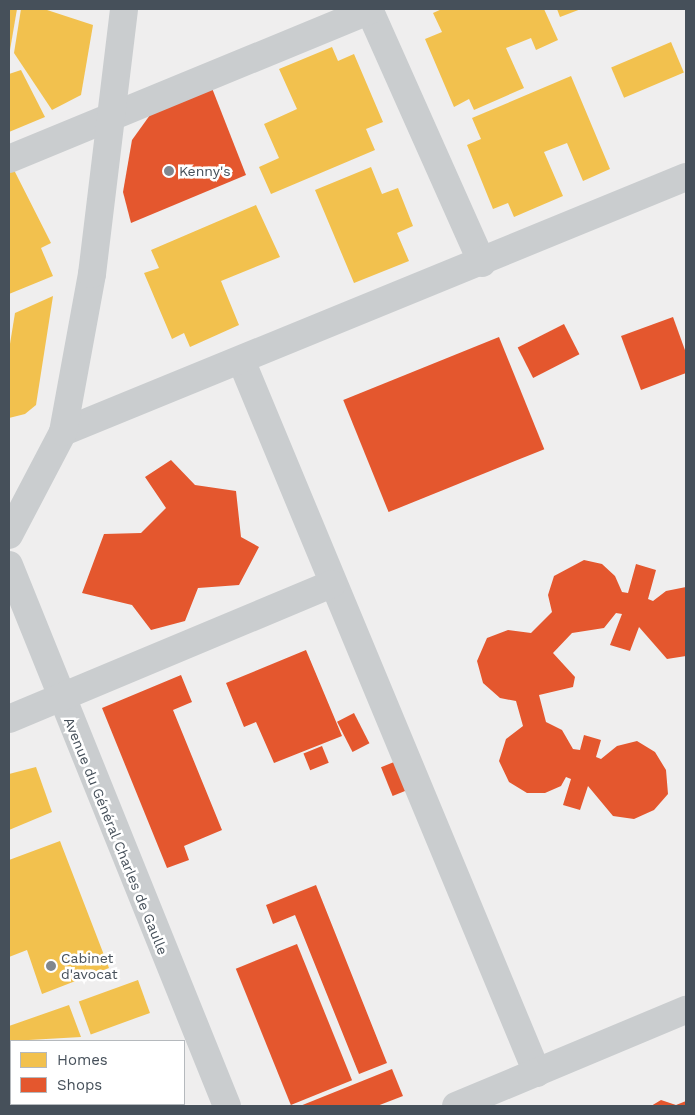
<!DOCTYPE html>
<html>
<head>
<meta charset="utf-8">
<style>
  body { margin:0 }
  #map { position:relative; width:695px; height:1115px; overflow:hidden; background:#efeeee; font-family:"Work Sans",sans-serif }
  div>[style] { position:absolute }
  .homes>* { inset:0; background:#f2c14e; transform-origin:0 0 }
  .shops>* { inset:0; background:#e4572e; transform-origin:0 0 }
  .minor>* { height:28px; margin:-14px; padding:0 14px; transform-origin:14px; border-radius:14px; background:#cacdcf }
  .dots>* { width:14px; height:14px; translate:-50% -50%; box-sizing:border-box; border:2px solid #fff; border-radius:50% }
  span { translate:-50% -50%; white-space:nowrap; text-align:center; line-height:1.15; -webkit-text-stroke:5px #fff; paint-order:stroke }
  .poi-label { font-size:14px; color:#46505a }
  .left { translate:0 -50%; text-align:left }
  .street-label { font-size:14px; color:#46505a }
  .frame { position:absolute; inset:0; border:10px solid #46505a; pointer-events:none }
  .legend { position:absolute; left:10px; top:1040px; width:175px; height:65px; box-sizing:border-box; background:#fff; border:1px solid #b5b9bd; margin:0; padding:6px 9px; list-style:none; font-size:15px; color:#46505a }
  .legend li { display:flex; align-items:center; gap:10px; height:25px }
  .legend b { width:25px; border:1px solid #b5b9bd }
</style>
</head>
<body>
<div id="map">
  <div class="homes">
    <div style="clip-path:polygon(9px 9px,17px 9px,10px 50px,9px 50px)"></div>
    <div style="clip-path:polygon(21px 9px,44px 9px,93px 25px,81px 95px,52px 110px,14px 53px)"></div>
    <div style="clip-path:polygon(442px 9px,544px 9px,558px 40px,536px 50px,531px 38px,506px 48px,524px 88px,474px 110px,469px 99px,454px 107px,425px 39px,442px 32px,433px 13px)"></div>
    <div style="clip-path:polygon(557px 9px,581px 9px,560px 17px)"></div>
    <div style="left:671px;top:42px;width:33px;height:65px;rotate:67deg"></div>
    <div style="clip-path:polygon(332px 47px,338px 61px,354px 54px,383px 122px,366px 129px,375px 150px,271px 194px,259px 167px,279px 158px,264px 124px,297px 109px,279px 69px)"></div>
    <div style="clip-path:polygon(21px 70px,45px 117px,9px 132px,9px 74px)"></div>
    <div style="clip-path:polygon(571px 76px,610px 169px,583px 181px,567px 143px,544px 152px,563px 196px,514px 217px,508px 203px,493px 209px,467px 145px,481px 139px,472px 118px)"></div>
    <div style="clip-path:polygon(371px 167px,382px 194px,398px 188px,413px 226px,397px 233px,409px 261px,354px 283px,315px 190px)"></div>
    <div style="clip-path:polygon(14px 170px,51px 243px,41px 248px,53px 276px,9px 294px,9px 173px)"></div>
    <div style="clip-path:polygon(256px 205px,280px 257px,221px 281px,239px 325px,190px 347px,184px 333px,172px 339px,144px 273px,159px 268px,151px 250px)"></div>
    <div style="clip-path:polygon(53px 296px,36px 405px,25px 414px,9px 418px,9px 350px,15px 313px)"></div>
    <div style="clip-path:polygon(36px 767px,52px 812px,9px 830px,9px 774px)"></div>
    <div style="clip-path:polygon(60px 841px,109px 968px,42px 994px,27px 950px,9px 957px,9px 860px)"></div>
    <div style="left:138px;top:980px;width:35px;height:63px;rotate:70deg"></div>
    <div style="clip-path:polygon(69px 1005px,81px 1037px,11px 1041px,9px 1063px,9px 1026px)"></div>
    <div style="left:54px;top:1104px;width:88px;height:2px"></div>
  </div>
  <div class="shops">
    <div style="clip-path:polygon(210px 83px,246px 175px,131px 223px,123px 192px,132px 140px,155px 108px)"></div>
    <div style="clip-path:polygon(673px 317px,686px 353px,686px 373px,641px 390px,621px 336px)"></div>
    <div style="left:564px;top:324px;width:34px;height:52px;rotate:63deg"></div>
    <div style="left:499px;top:337px;width:121px;height:168px;rotate:68deg"></div>
    <div style="clip-path:polygon(171px 460px,195px 485px,236px 491px,241px 537px,259px 547px,239px 585px,198px 588px,185px 621px,151px 630px,132px 605px,82px 593px,104px 534px,141px 533px,166px 508px,145px 477px)"></div>
    <div style="clip-path:polygon(584px 560px,602px 564px,615px 576px,622px 592px,628px 593px,636px 564px,656px 570px,648px 599px,653px 601px,666px 591px,686px 587px,686px 656px,667px 659px,639px 627px,630px 651px,610px 645px,622px 614px,616px 613px,604px 628px,572px 633px,553px 653px,575px 677px,573px 687px,539px 695px,546px 722px,562px 730px,573px 749px,580px 750px,584px 735px,601px 740px,596px 757px,601px 759px,617px 746px,637px 741px,655px 752px,666px 770px,668px 794px,654px 810px,634px 819px,613px 816px,588px 786px,580px 810px,563px 805px,571px 779px,566px 777px,561px 786px,545px 793px,527px 793px,509px 782px,499px 761px,506px 739px,523px 726px,516px 701px,500px 698px,483px 683px,477px 661px,487px 638px,508px 630px,531px 633px,552px 612px,548px 595px,554px 576px)"></div>
    <div style="clip-path:polygon(306px 650px,342px 736px,274px 763px,256px 722px,244px 727px,226px 683px)"></div>
    <div style="clip-path:polygon(181px 675px,192px 702px,173px 710px,222px 830px,184px 846px,189px 860px,167px 868px,102px 708px)"></div>
    <div style="left:354px;top:713px;width:34px;height:19px;rotate:63deg"></div>
    <div style="left:322px;top:746px;width:18px;height:20px;rotate:68deg"></div>
    <div style="left:394px;top:762px;width:31px;height:14px;rotate:68deg"></div>
    <div style="clip-path:polygon(316px 885px,387px 1063px,359px 1074px,295px 915px,273px 924px,266px 905px)"></div>
    <div style="left:297px;top:944px;width:147px;height:66px;rotate:68deg"></div>
    <div style="clip-path:polygon(392px 1069px,403px 1096px,377px 1106px,300px 1106px)"></div>
    <div style="clip-path:polygon(661px 1100px,676px 1105px,686px 1101px,686px 1106px,651px 1106px)"></div>
  </div>
  <div class="minor">
    <div style="left:369px;top:9px;width:278px;rotate:66deg"></div>
    <div style="left:9px;top:159px;width:391px;rotate:-22.4deg"></div>
    <div style="left:241px;top:360px;width:772px;rotate:67.45deg"></div>
    <div style="left:63px;top:432px;width:673px;rotate:-22.26deg"></div>
    <div style="left:9px;top:535px;width:116px;rotate:-62.3deg"></div>
    <div style="left:63px;top:432px;width:161px;rotate:-79.6deg"></div>
    <div style="left:92px;top:274px;width:267px;rotate:-83.1deg"></div>
    <div style="left:9px;top:565px;width:583px;rotate:68.05deg"></div>
    <div style="left:9px;top:719px;width:350px;rotate:-22.7deg"></div>
    <div style="left:456px;top:1106px;width:249px;rotate:-22.7deg"></div>
  </div>
  <div class="dots">
    <div style="left:169px;top:171px;background:#81878e"></div>
    <div style="left:51px;top:966px;background:#81878e"></div>
  </div>
  <div class="poi-label">
    <span class="left" style="left:179px;top:171px">Kenny's</span>
    <span class="left" style="left:61px;top:966px">Cabinet<br>d'avocat</span>
  </div>
  <div class="street-label">
    <span style="left:116px;top:836px;rotate:68deg">Avenue du Général Charles de Gaulle</span>
  </div>
  <div class="frame"></div>
  <ul class="legend">
  <li><b style="height:14px;background:#f2c14e"></b>Homes</li>
  <li><b style="height:14px;background:#e4572e"></b>Shops</li>
  </ul>
</div>
</body>
</html>
